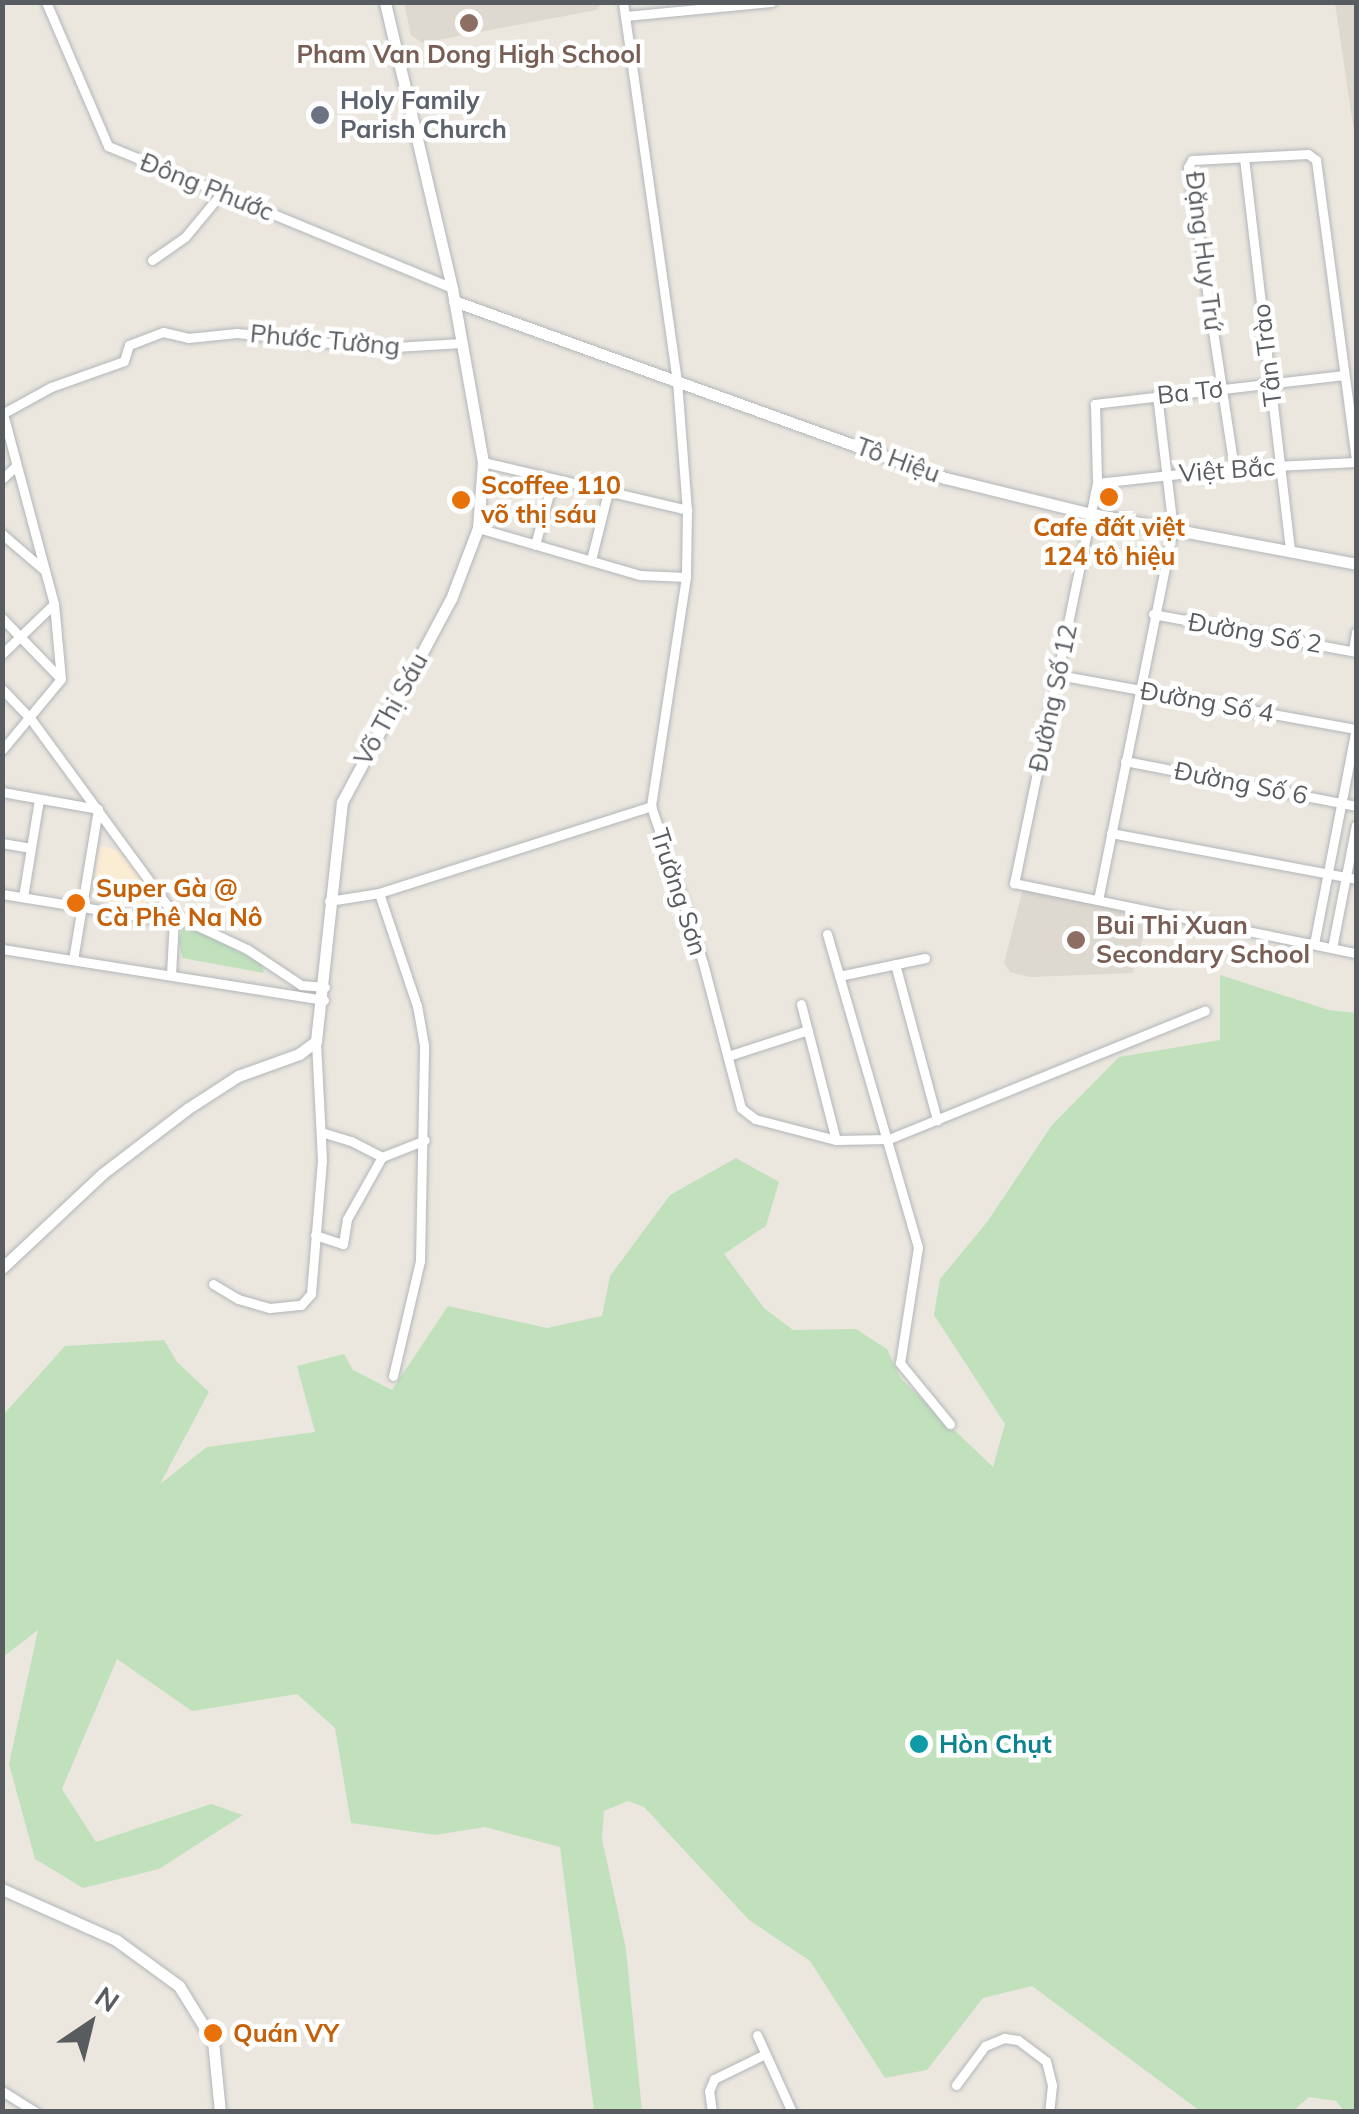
<!DOCTYPE html>
<html>
<head>
<meta charset="utf-8">
<style>
  body { margin:0 }
  #map { position:relative; width:1359px; height:2114px; overflow:hidden; background:#ebe7df; font-family:Mulish,sans-serif }
  div>[style] { position:absolute }
  .commercial>* { inset:0; background:#fbedd4 }
  .education>* { inset:0; background:#ddd8d0 }
  .green>* { inset:0; background:#c1e1bc }
  .roads { filter:drop-shadow(0 0 2px #b2b6ba) drop-shadow(0 0 2px #b2b6ba) }
  .street>* { height:9px; margin:-4.5px; padding:0 4.5px; transform-origin:4.5px; border-radius:4.5px; background:#fff }
  .secondary>* { height:11px; margin:-5.5px; padding:0 5.5px; transform-origin:5.5px; border-radius:5.5px; background:#fff }
  .dots>* { width:28px; height:28px; translate:-50% -50%; box-sizing:border-box; border:5px solid #fff; border-radius:50% }
  span { translate:-50% -50%; white-space:nowrap; text-align:center; line-height:1.15; -webkit-text-stroke:9px #fff; paint-order:stroke }
  .education-label { font-size:25px; color:#785e54; font-weight:700 }
  .left { translate:0 -50%; text-align:left }
  .worship-label { font-size:25px; color:#5b616d; font-weight:700 }
  .street-label { font-size:25px; color:#585c60 }
  .food-label { font-size:25px; color:#c56008; font-weight:700 }
  .culture-label { font-size:25px; color:#0d838f; font-weight:700 }
  .frame { position:absolute; inset:0; border:5px solid #585c60; pointer-events:none }
  .north { position:absolute; left:40px; top:1974px; width:100px; height:100px; -webkit-text-stroke:8px #fff; paint-order:stroke; rotate:35deg; font-size:28px; font-weight:700; line-height:40px; text-align:center; color:#585c60 }
  .north::after { content:''; display:block; margin:auto; width:35px; height:45px; background:#585c60; clip-path:polygon(50% 0,100% 100%,50% 72%,0 100%) }
</style>
</head>
<body>
<div id="map">
  <div class="commercial">
    <div style="clip-path:polygon(100px 846px,122px 851px,122px 857px,128px 859px,154px 896px,156px 904px,146px 902px,144px 907px,102px 901px,103px 892px,93px 888px)"></div>
  </div>
  <div class="education">
    <div style="clip-path:polygon(404px 3px,404px 2px,603px 3px,596px 10px,422px 43px,411px 35px)"></div>
    <div style="clip-path:polygon(1335px 3px,1356px 3px,1356px 146px)"></div>
    <div style="clip-path:polygon(1023px 889px,1149px 917px,1133px 973px,1029px 977px,1010px 972px,1004px 963px)"></div>
  </div>
  <div class="green">
    <div style="clip-path:polygon(183px 927px,216px 939px,262px 965px,264px 973px,182px 958px,179px 941px)"></div>
    <div style="clip-path:polygon(1220px 975px,1329px 1010px,1356px 1013px,1356px 2111px,1344px 2111px,1336px 2101px,1309px 2097px,1293px 2111px,1200px 2111px,1032px 1986px,983px 1998px,927px 2070px,885px 2078px,810px 1961px,749px 1920px,644px 1807px,628px 1801px,604px 1811px,602px 1839px,626px 1949px,642px 2111px,594px 2111px,560px 1847px,485px 1827px,436px 1835px,351px 1823px,335px 1728px,297px 1694px,192px 1711px,117px 1659px,62px 1789px,96px 1842px,211px 1804px,243px 1815px,159px 1869px,83px 1888px,35px 1859px,9px 1764px,38px 1630px,3px 1657px,3px 1415px,65px 1346px,164px 1340px,177px 1362px,209px 1392px,160px 1484px,207px 1447px,315px 1432px,297px 1366px,344px 1354px,353px 1370px,392px 1390px,448px 1306px,547px 1328px,602px 1316px,610px 1276px,670px 1195px,736px 1158px,779px 1182px,766px 1226px,724px 1254px,764px 1308px,793px 1330px,856px 1329px,887px 1349px,901px 1379px,993px 1467px,1005px 1424px,934px 1315px,940px 1279px,987px 1222px,1052px 1125px,1119px 1057px,1220px 1040px)"></div>
  </div>
  <div class="roads">
    <div class="street">
      <div style="left:46px;top:2px;width:157px;rotate:66.7deg"></div>
      <div style="left:108px;top:146px;width:372px;rotate:22.4deg"></div>
      <div style="left:623px;top:2px;width:383px;rotate:81.9deg"></div>
      <div style="left:677px;top:381px;width:129px;rotate:85.6deg"></div>
      <div style="left:687px;top:510px;width:67px;rotate:90.9deg"></div>
      <div style="left:686px;top:577px;width:232px;rotate:98.7deg"></div>
      <div style="left:651px;top:806px;width:165px;rotate:71.7deg"></div>
      <div style="left:703px;top:963px;width:150px;rotate:75.3deg"></div>
      <div style="left:741px;top:1108px;width:18px;rotate:38deg"></div>
      <div style="left:755px;top:1119px;width:84px;rotate:14.5deg"></div>
      <div style="left:836px;top:1140px;width:53px;rotate:-1.1deg"></div>
      <div style="left:889px;top:1139px;width:341px;rotate:-22.1deg"></div>
      <div style="left:625px;top:16px;width:147px;rotate:-5.5deg"></div>
      <div style="left:1244px;top:158px;width:396px;rotate:83.3deg"></div>
      <div style="left:152px;top:260px;width:40px;rotate:-34.9deg"></div>
      <div style="left:185px;top:237px;width:60px;rotate:-50.4deg"></div>
      <div style="left:1344px;top:375px;width:251px;rotate:173.4deg"></div>
      <div style="left:1095px;top:404px;width:79px;rotate:88.5deg"></div>
      <div style="left:1097px;top:483px;width:409px;rotate:101.7deg"></div>
      <div style="left:1014px;top:883px;width:349px;rotate:11.6deg"></div>
      <div style="left:2px;top:414px;width:56px;rotate:-28.9deg"></div>
      <div style="left:51px;top:387px;width:77px;rotate:-19.6deg"></div>
      <div style="left:124px;top:361px;width:17px;rotate:-73deg"></div>
      <div style="left:129px;top:345px;width:36px;rotate:-21deg"></div>
      <div style="left:163px;top:332px;width:26px;rotate:13deg"></div>
      <div style="left:188px;top:338px;width:49px;rotate:-5.8deg"></div>
      <div style="left:237px;top:333px;width:142px;rotate:6.1deg"></div>
      <div style="left:378px;top:348px;width:84px;rotate:-3.4deg"></div>
      <div style="left:483px;top:462px;width:210px;rotate:13.2deg"></div>
      <div style="left:1234px;top:468px;width:304px;rotate:-98.7deg"></div>
      <div style="left:1188px;top:167px;width:8px;rotate:-60deg"></div>
      <div style="left:1192px;top:160px;width:116px;rotate:-3deg"></div>
      <div style="left:1308px;top:154px;width:10px;rotate:37deg"></div>
      <div style="left:1316px;top:160px;width:301px;rotate:82.4deg"></div>
      <div style="left:2px;top:479px;width:19px;rotate:-43deg"></div>
      <div style="left:1097px;top:483px;width:138px;rotate:-6.2deg"></div>
      <div style="left:1234px;top:468px;width:122px;rotate:-2.8deg"></div>
      <div style="left:478px;top:528px;width:169px;rotate:16.2deg"></div>
      <div style="left:640px;top:575px;width:46px;rotate:2.5deg"></div>
      <div style="left:2px;top:534px;width:54px;rotate:40.5deg"></div>
      <div style="left:535px;top:545px;width:68px;rotate:-74.7deg"></div>
      <div style="left:591px;top:560px;width:70px;rotate:-76deg"></div>
      <div style="left:1153px;top:614px;width:207px;rotate:10.6deg"></div>
      <div style="left:2px;top:618px;width:82px;rotate:46deg"></div>
      <div style="left:1353px;top:651px;width:19px;rotate:-81deg"></div>
      <div style="left:2px;top:654px;width:72px;rotate:-43.9deg"></div>
      <div style="left:1058px;top:675px;width:303px;rotate:10.3deg"></div>
      <div style="left:2px;top:689px;width:40px;rotate:46deg"></div>
      <div style="left:30px;top:718px;width:244px;rotate:53.8deg"></div>
      <div style="left:174px;top:915px;width:81px;rotate:25deg"></div>
      <div style="left:247px;top:949px;width:65px;rotate:33.7deg"></div>
      <div style="left:301px;top:985px;width:24px;rotate:5deg"></div>
      <div style="left:2px;top:750px;width:92px;rotate:-50.3deg"></div>
      <div style="left:61px;top:679px;width:75px;rotate:-95.3deg"></div>
      <div style="left:54px;top:604px;width:197px;rotate:-105deg"></div>
      <div style="left:1125px;top:761px;width:235px;rotate:11deg"></div>
      <div style="left:2px;top:792px;width:97px;rotate:10deg"></div>
      <div style="left:98px;top:809px;width:153px;rotate:99.4deg"></div>
      <div style="left:1111px;top:833px;width:249px;rotate:10.6deg"></div>
      <div style="left:2px;top:843px;width:29px;rotate:10deg"></div>
      <div style="left:2px;top:894px;width:174px;rotate:9.2deg"></div>
      <div style="left:23px;top:897px;width:99px;rotate:-80.7deg"></div>
      <div style="left:1098px;top:900px;width:379px;rotate:-78.6deg"></div>
      <div style="left:1173px;top:529px;width:135px;rotate:-96.8deg"></div>
      <div style="left:329px;top:901px;width:51px;rotate:-9.1deg"></div>
      <div style="left:827px;top:934px;width:326px;rotate:73.8deg"></div>
      <div style="left:918px;top:1247px;width:117px;rotate:98.8deg"></div>
      <div style="left:900px;top:1363px;width:79px;rotate:50.7deg"></div>
      <div style="left:1314px;top:944px;width:220px;rotate:-79deg"></div>
      <div style="left:1332px;top:948px;width:125px;rotate:-79deg"></div>
      <div style="left:2px;top:949px;width:326px;rotate:9deg"></div>
      <div style="left:895px;top:964px;width:162px;rotate:74.9deg"></div>
      <div style="left:171px;top:975px;width:57px;rotate:-87deg"></div>
      <div style="left:839px;top:976px;width:88px;rotate:-11.8deg"></div>
      <div style="left:801px;top:1004px;width:140px;rotate:75.6deg"></div>
      <div style="left:728px;top:1056px;width:84px;rotate:-18deg"></div>
      <div style="left:321px;top:1132px;width:31px;rotate:17deg"></div>
      <div style="left:351px;top:1141px;width:35px;rotate:27deg"></div>
      <div style="left:315px;top:1235px;width:29px;rotate:18deg"></div>
      <div style="left:343px;top:1244px;width:25px;rotate:-81deg"></div>
      <div style="left:347px;top:1219px;width:71px;rotate:-60.6deg"></div>
      <div style="left:382px;top:1157px;width:46px;rotate:-21.6deg"></div>
      <div style="left:213px;top:1284px;width:29px;rotate:31deg"></div>
      <div style="left:238px;top:1299px;width:33px;rotate:16deg"></div>
      <div style="left:270px;top:1308px;width:31px;rotate:-6deg"></div>
      <div style="left:301px;top:1305px;width:15px;rotate:-48deg"></div>
      <div style="left:311px;top:1294px;width:134px;rotate:-85.3deg"></div>
      <div style="left:322px;top:1160px;width:119px;rotate:-92.9deg"></div>
      <div style="left:393px;top:1376px;width:118px;rotate:-76.8deg"></div>
      <div style="left:420px;top:1261px;width:216px;rotate:-88.9deg"></div>
      <div style="left:424px;top:1045px;width:40px;rotate:-100deg"></div>
      <div style="left:417px;top:1006px;width:119px;rotate:-108.6deg"></div>
      <div style="left:379px;top:893px;width:286px;rotate:-17.7deg"></div>
      <div style="left:757px;top:2035px;width:85px;rotate:65.6deg"></div>
      <div style="left:956px;top:2085px;width:49px;rotate:-53.4deg"></div>
      <div style="left:985px;top:2046px;width:21px;rotate:-23deg"></div>
      <div style="left:1004px;top:2038px;width:14px;rotate:8deg"></div>
      <div style="left:1018px;top:2040px;width:35px;rotate:37deg"></div>
      <div style="left:1046px;top:2061px;width:25px;rotate:76deg"></div>
      <div style="left:1052px;top:2085px;width:27px;rotate:96deg"></div>
      <div style="left:2px;top:2091px;width:39px;rotate:32deg"></div>
      <div style="left:712px;top:2112px;width:21px;rotate:-98deg"></div>
      <div style="left:709px;top:2091px;width:13px;rotate:-67deg"></div>
      <div style="left:714px;top:2079px;width:57px;rotate:-26.1deg"></div>
    </div>
    <div class="secondary">
      <div style="left:454px;top:301px;width:522px;rotate:19.82deg"></div>
      <div style="left:945px;top:478px;width:151px;rotate:13.8deg"></div>
      <div style="left:1092px;top:514px;width:269px;rotate:10.7deg"></div>
      <div style="left:2px;top:1268px;width:137px;rotate:-43.2deg"></div>
      <div style="left:102px;top:1174px;width:107px;rotate:-37.4deg"></div>
      <div style="left:187px;top:1109px;width:61px;rotate:-32.9deg"></div>
      <div style="left:238px;top:1076px;width:65px;rotate:-19.8deg"></div>
      <div style="left:299px;top:1054px;width:21px;rotate:-37deg"></div>
      <div style="left:316px;top:1041px;width:240px;rotate:-83.8deg"></div>
      <div style="left:342px;top:802px;width:230px;rotate:-61.8deg"></div>
      <div style="left:451px;top:599px;width:76px;rotate:-69.2deg"></div>
      <div style="left:478px;top:528px;width:66px;rotate:-85.7deg"></div>
      <div style="left:483px;top:462px;width:177px;rotate:-100.1deg"></div>
      <div style="left:452px;top:288px;width:294px;rotate:-103.2deg"></div>
      <div style="left:2px;top:1889px;width:125px;rotate:24.1deg"></div>
      <div style="left:116px;top:1940px;width:78px;rotate:36.1deg"></div>
      <div style="left:179px;top:1986px;width:65px;rotate:58.3deg"></div>
      <div style="left:213px;top:2041px;width:71px;rotate:84.4deg"></div>
    </div>
  </div>
  <div class="dots">
    <div style="left:469px;top:23px;background:#8d6e63"></div>
    <div style="left:320px;top:115px;background:#6b7280"></div>
    <div style="left:1109px;top:497px;background:#e8710a"></div>
    <div style="left:461px;top:500px;background:#e8710a"></div>
    <div style="left:76px;top:903px;background:#e8710a"></div>
    <div style="left:1076px;top:940px;background:#8d6e63"></div>
    <div style="left:919px;top:1744px;background:#0f9aa8"></div>
    <div style="left:213px;top:2033px;background:#e8710a"></div>
  </div>
  <div class="education-label">
    <span style="left:469px;top:54px">Pham Van Dong High School</span>
    <span class="left" style="left:1096px;top:940px">Bui Thi Xuan<br>Secondary School</span>
  </div>
  <div class="worship-label">
    <span class="left" style="left:340px;top:115px">Holy Family<br>Parish Church</span>
  </div>
  <div class="street-label">
    <span style="left:207px;top:187px;rotate:22deg">Đông Phước</span>
    <span style="left:1204px;top:251px;rotate:83deg">Đặng Huy Trứ</span>
    <span style="left:325px;top:340px;rotate:5deg">Phước Tường</span>
    <span style="left:1267px;top:355px;rotate:-97deg">Tân Trào</span>
    <span style="left:1190px;top:392px;rotate:-6deg">Ba Tơ</span>
    <span style="left:898px;top:460px;rotate:20deg">Tô Hiệu</span>
    <span style="left:1227px;top:470px;rotate:-4deg">Việt Bắc</span>
    <span style="left:1255px;top:633px;rotate:10deg">Đường Số 2</span>
    <span style="left:1053px;top:698px;rotate:-78deg">Đường Số 12</span>
    <span style="left:1207px;top:702px;rotate:10deg">Đường Số 4</span>
    <span style="left:391px;top:709px;rotate:-61deg">Võ Thị Sáu</span>
    <span style="left:1241px;top:783px;rotate:11deg">Đường Số 6</span>
    <span style="left:679px;top:892px;rotate:72deg">Trường Sơn</span>
  </div>
  <div class="food-label">
    <span class="left" style="left:481px;top:500px">Scoffee 110<br>võ thị sáu</span>
    <span style="left:1109px;top:542px">Cafe đất việt<br>124 tô hiệu</span>
    <span class="left" style="left:96px;top:903px">Super Gà @<br>Cà Phê Na Nô</span>
    <span class="left" style="left:233px;top:2033px">Quán VY</span>
  </div>
  <div class="culture-label">
    <span class="left" style="left:939px;top:1744px">Hòn Chụt</span>
  </div>
  <div class="frame"></div>
  <div class="north">N</div>
</div>
</body>
</html>
